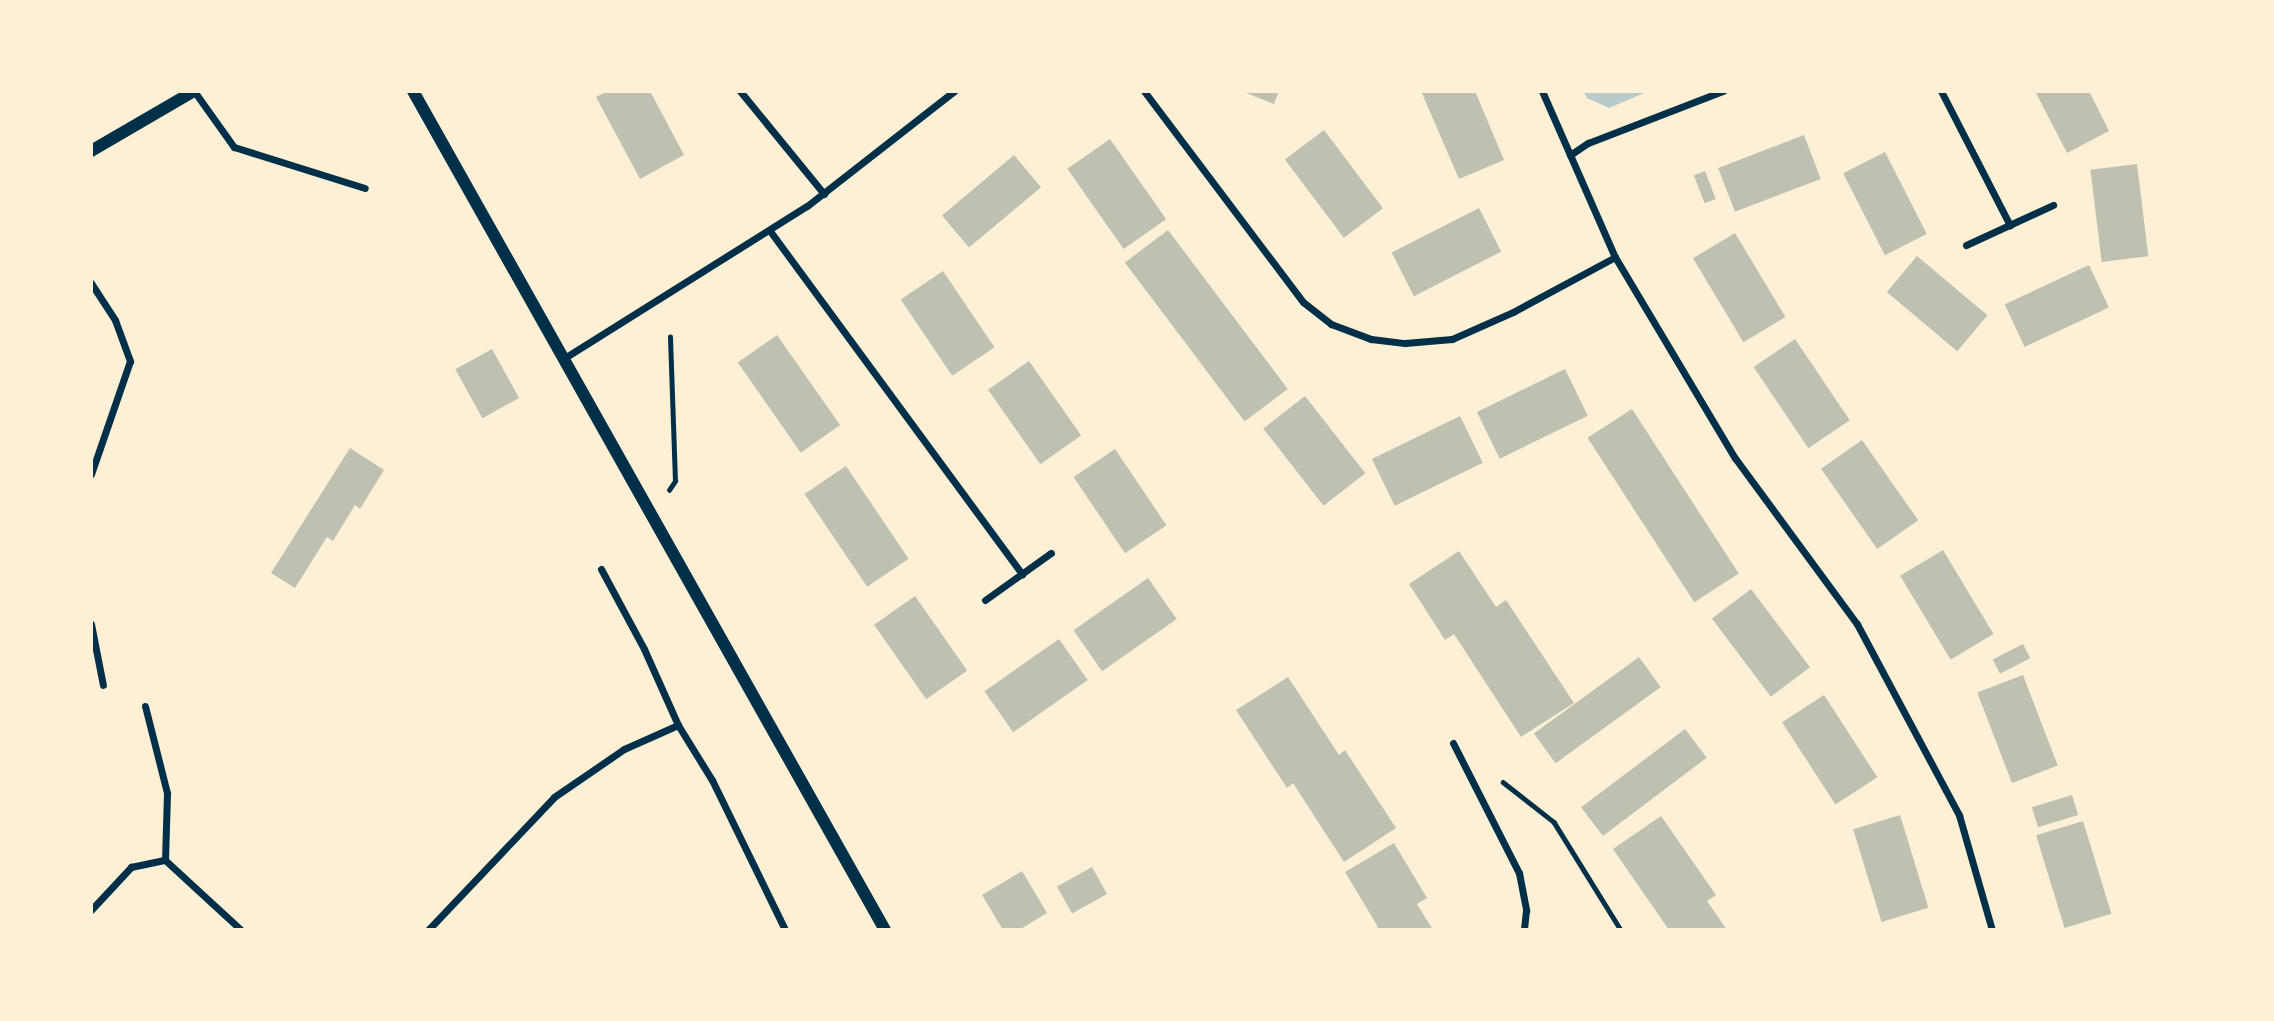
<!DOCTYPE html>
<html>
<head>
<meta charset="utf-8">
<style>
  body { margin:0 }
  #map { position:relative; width:2274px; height:1021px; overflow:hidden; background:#fdf0d5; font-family:"Noto Sans",sans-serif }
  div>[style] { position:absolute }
  .green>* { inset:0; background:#b9caca }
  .building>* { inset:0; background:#bec0b2; transform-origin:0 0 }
  .path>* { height:4.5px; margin:-2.25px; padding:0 2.25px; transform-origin:2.25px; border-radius:2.25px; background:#003049 }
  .minor>* { height:7px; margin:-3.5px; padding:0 3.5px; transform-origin:3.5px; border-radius:3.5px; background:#003049 }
  .tertiary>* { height:12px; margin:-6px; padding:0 6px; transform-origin:6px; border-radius:6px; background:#003049 }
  span { translate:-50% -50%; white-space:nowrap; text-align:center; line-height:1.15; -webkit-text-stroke:6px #fdf0d5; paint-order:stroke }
  .frame { position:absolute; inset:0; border:93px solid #fdf0d5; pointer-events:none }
</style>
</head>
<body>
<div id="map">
  <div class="green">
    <div style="clip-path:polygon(1583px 91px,1649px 91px,1609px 108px,1587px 98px)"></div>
  </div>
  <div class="building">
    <div style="clip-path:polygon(608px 91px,650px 91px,684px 155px,640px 179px,596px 97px)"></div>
    <div style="clip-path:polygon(1241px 91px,1279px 91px,1274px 104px)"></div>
    <div style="clip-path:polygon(1421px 91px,1475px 91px,1504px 160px,1459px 179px)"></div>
    <div style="clip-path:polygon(2035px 91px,2089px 91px,2109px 131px,2067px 153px)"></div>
    <div style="left:1324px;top:130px;width:98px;height:49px;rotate:53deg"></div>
    <div style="left:1804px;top:135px;width:47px;height:92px;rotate:69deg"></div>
    <div style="left:1110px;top:139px;width:98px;height:52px;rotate:55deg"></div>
    <div style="left:1885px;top:152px;width:92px;height:47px;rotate:63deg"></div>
    <div style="left:1014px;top:155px;width:42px;height:94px;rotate:50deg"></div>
    <div style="left:2137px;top:164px;width:93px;height:47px;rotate:83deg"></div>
    <div style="left:1705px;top:171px;width:30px;height:12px;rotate:69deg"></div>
    <div style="left:1479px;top:208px;width:49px;height:98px;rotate:63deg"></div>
    <div style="left:1168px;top:230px;width:199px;height:54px;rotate:53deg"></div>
    <div style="left:1735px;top:233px;width:98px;height:49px;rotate:59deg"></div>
    <div style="left:1917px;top:256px;width:92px;height:47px;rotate:40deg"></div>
    <div style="left:2089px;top:265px;width:47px;height:93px;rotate:65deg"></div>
    <div style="left:943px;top:271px;width:92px;height:51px;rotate:56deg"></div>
    <div style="left:777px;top:335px;width:110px;height:48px;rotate:55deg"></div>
    <div style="left:1795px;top:339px;width:98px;height:50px;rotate:56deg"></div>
    <div style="left:492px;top:349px;width:56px;height:42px;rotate:61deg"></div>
    <div style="left:1029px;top:361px;width:91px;height:50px;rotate:55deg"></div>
    <div style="left:1565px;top:369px;width:52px;height:98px;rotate:64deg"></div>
    <div style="left:1305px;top:396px;width:98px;height:53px;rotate:52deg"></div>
    <div style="left:1632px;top:409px;width:196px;height:53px;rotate:57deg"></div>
    <div style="left:1460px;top:416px;width:52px;height:98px;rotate:64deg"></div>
    <div style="left:1862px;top:440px;width:98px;height:50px;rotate:55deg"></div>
    <div style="clip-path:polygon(350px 448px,384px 470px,360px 509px,355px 505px,333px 541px,327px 537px,295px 588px,271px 573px)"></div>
    <div style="left:1115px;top:449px;width:92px;height:50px;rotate:56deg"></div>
    <div style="left:846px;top:466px;width:112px;height:50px;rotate:56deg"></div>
    <div style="left:1943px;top:550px;width:98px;height:50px;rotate:59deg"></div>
    <div style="clip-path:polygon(1459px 551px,1496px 607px,1506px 600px,1574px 703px,1521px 737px,1454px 634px,1445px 640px,1409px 584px)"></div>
    <div style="left:1148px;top:578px;width:50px;height:91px;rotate:55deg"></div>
    <div style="left:1751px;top:589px;width:98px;height:49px;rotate:53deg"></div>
    <div style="left:915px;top:596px;width:91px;height:50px;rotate:55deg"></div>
    <div style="left:1059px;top:639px;width:50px;height:91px;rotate:55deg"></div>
    <div style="left:2023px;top:644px;width:16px;height:34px;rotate:63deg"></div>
    <div style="left:1639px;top:657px;width:37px;height:130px;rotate:54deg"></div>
    <div style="left:2023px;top:675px;width:97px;height:49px;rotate:69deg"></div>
    <div style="clip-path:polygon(1288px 677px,1339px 755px,1345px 750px,1396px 828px,1344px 862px,1293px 783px,1287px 788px,1236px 710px)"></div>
    <div style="left:1824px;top:695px;width:98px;height:50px;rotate:57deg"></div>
    <div style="left:1685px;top:729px;width:36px;height:130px;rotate:53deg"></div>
    <div style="left:2072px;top:795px;width:21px;height:42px;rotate:73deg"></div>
    <div style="left:1900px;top:815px;width:97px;height:49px;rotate:73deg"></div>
    <div style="clip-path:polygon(1661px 816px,1716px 895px,1707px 901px,1727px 930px,1669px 930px,1613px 849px)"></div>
    <div style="left:2083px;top:821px;width:97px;height:49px;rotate:73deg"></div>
    <div style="clip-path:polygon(1394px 843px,1427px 898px,1417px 904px,1433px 930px,1374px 930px,1378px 927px,1345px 872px)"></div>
    <div style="left:1092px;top:867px;width:31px;height:40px;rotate:61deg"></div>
    <div style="clip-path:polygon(1022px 871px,1047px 913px,1019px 930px,1003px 930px,982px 895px)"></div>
  </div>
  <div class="path">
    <div style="left:669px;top:490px;width:11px;rotate:-56deg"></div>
    <div style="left:675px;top:481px;width:144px;rotate:-92deg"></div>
    <div style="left:1503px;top:782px;width:65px;rotate:38.1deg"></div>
    <div style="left:1554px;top:822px;width:127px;rotate:58.2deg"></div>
  </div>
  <div class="minor">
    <div style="left:194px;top:91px;width:69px;rotate:54.5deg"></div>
    <div style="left:234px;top:147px;width:137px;rotate:17.4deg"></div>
    <div style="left:740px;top:91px;width:133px;rotate:50.8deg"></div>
    <div style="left:1144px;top:91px;width:264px;rotate:53deg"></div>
    <div style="left:1303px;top:302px;width:36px;rotate:38deg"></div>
    <div style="left:1331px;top:324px;width:43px;rotate:20.6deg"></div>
    <div style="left:1371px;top:339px;width:34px;rotate:7deg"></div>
    <div style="left:1405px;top:343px;width:47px;rotate:-4.9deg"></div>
    <div style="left:1452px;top:339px;width:67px;rotate:-23.9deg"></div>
    <div style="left:1513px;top:312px;width:116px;rotate:-28.3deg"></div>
    <div style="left:1542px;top:91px;width:181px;rotate:66.3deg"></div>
    <div style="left:1615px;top:257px;width:234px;rotate:59.2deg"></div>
    <div style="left:1735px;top:458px;width:206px;rotate:53.7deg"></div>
    <div style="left:1857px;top:624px;width:217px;rotate:61.9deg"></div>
    <div style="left:1959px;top:815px;width:120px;rotate:74deg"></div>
    <div style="left:1941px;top:91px;width:151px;rotate:62.8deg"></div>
    <div style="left:1570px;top:155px;width:22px;rotate:-34deg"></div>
    <div style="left:1588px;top:143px;width:145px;rotate:-21.1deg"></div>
    <div style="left:770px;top:231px;width:426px;rotate:53.7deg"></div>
    <div style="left:1966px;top:245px;width:96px;rotate:-24.7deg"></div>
    <div style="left:91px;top:283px;width:44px;rotate:57deg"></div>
    <div style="left:115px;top:320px;width:44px;rotate:69.9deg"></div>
    <div style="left:130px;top:361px;width:120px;rotate:109deg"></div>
    <div style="left:566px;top:357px;width:284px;rotate:-32.1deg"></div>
    <div style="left:807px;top:206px;width:187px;rotate:-38deg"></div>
    <div style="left:601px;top:569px;width:91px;rotate:61.7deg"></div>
    <div style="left:644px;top:649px;width:83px;rotate:65.9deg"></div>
    <div style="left:678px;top:725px;width:65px;rotate:58.3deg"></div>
    <div style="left:712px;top:780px;width:167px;rotate:64deg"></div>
    <div style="left:985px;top:600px;width:81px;rotate:-35.5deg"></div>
    <div style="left:91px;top:624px;width:62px;rotate:78.9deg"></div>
    <div style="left:145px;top:706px;width:90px;rotate:75.8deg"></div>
    <div style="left:167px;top:793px;width:67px;rotate:91.7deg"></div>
    <div style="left:1453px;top:743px;width:146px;rotate:63.1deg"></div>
    <div style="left:1519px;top:873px;width:38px;rotate:79deg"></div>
    <div style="left:1526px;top:910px;width:20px;rotate:96deg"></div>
    <div style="left:91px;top:910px;width:59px;rotate:-47.1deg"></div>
    <div style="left:131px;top:867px;width:35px;rotate:-12deg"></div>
    <div style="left:165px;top:860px;width:103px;rotate:42.6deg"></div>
    <div style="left:428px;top:930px;width:183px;rotate:-46.5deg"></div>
    <div style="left:554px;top:797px;width:85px;rotate:-34.4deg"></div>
    <div style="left:624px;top:749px;width:59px;rotate:-24deg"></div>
  </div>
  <div class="tertiary">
    <div style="left:413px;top:91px;width:963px;rotate:60.64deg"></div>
    <div style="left:91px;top:151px;width:119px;rotate:-30.2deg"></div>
  </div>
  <div class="frame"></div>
</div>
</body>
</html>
